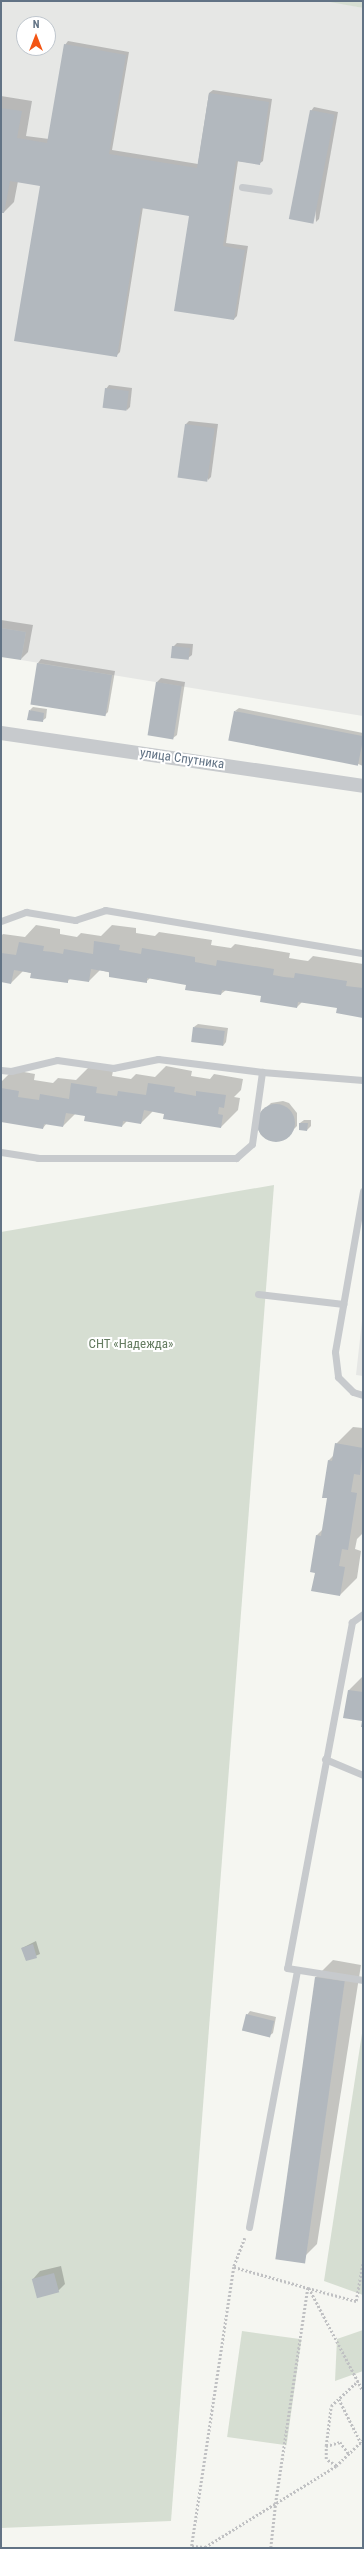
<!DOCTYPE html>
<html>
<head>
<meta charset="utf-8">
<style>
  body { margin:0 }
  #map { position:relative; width:364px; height:2549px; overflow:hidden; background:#f5f6f1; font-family:"Roboto Condensed",sans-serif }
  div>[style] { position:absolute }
  .built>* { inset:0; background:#e6e7e5 }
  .green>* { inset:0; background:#d6ded2; transform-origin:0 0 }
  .shadow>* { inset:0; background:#0003 }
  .building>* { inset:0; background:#b2b8be; transform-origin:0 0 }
  .round { border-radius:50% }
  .path>* { height:2.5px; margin-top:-1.25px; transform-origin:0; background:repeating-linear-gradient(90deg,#c0c1c3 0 2px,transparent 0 4px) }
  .lane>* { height:7px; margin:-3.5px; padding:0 3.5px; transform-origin:3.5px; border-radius:3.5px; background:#c7cacd }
  .street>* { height:14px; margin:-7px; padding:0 7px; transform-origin:7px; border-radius:7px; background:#c7cacd }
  span { translate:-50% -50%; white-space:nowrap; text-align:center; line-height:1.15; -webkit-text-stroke:4px #fff; paint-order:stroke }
  .street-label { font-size:13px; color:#627385 }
  .park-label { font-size:13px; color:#657c61 }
  .frame { position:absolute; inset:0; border:2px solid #627385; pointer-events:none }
  .north { position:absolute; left:16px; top:16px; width:40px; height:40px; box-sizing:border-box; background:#fff; border:1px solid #c0c7ce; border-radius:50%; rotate:0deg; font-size:11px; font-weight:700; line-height:16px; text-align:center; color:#627385 }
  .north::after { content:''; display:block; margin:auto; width:14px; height:18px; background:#f35514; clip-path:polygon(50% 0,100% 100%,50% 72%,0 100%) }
</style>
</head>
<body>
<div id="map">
  <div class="built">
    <div style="clip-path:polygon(evenodd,1px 1px,330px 1px,363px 8px,363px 716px,21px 660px,26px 632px,1px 628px,1px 1px,24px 24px,48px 24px,48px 48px,24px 48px,24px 24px)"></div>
    <div style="clip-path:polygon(363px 1312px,363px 1376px,356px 1375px)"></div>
  </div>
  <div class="green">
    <div style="clip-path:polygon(330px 1px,363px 1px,363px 8px,330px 2px)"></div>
    <div style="clip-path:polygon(274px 1185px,171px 2521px,1px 2528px,1px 1232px)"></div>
    <div style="clip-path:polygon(363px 2027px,363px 2295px,324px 2281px)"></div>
    <div style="clip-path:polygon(363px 2330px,363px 2371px,335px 2381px,337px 2339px)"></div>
    <div style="left:242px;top:2331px;width:60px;height:107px;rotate:8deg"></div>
  </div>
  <div class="shadow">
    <div style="clip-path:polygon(68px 41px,129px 52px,112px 150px,198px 164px,209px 93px,213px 90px,272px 99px,263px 161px,259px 164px,238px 161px,226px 243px,248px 246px,237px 316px,234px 319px,190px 215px,143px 207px,120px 352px,116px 356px,41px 185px,18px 181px,14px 202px,4px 212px,1px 212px,1px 96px,32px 101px,26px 136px,49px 139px,65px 45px)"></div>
    <div style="clip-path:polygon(314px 107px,338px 112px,319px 219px,316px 222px,311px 111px)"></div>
    <div style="clip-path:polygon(109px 385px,132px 388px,130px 407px,127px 410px,106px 389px)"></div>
    <div style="clip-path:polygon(189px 421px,218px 424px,211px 477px,208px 480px,186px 424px)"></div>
    <div style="clip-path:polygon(1px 620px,33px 625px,28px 652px,21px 659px,1px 656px)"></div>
    <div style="clip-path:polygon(177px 643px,193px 644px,192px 655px,188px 658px,173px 647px)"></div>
    <div style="clip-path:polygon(41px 659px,115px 671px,108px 712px,105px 715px,31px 704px,38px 663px)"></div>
    <div style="clip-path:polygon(161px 678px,185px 682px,177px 735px,173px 738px,149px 734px,157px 682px)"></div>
    <div style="clip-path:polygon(33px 707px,47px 709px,46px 718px,42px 721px,30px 710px)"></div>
    <div style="clip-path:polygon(239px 708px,363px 733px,363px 766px,235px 711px)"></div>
    <div style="clip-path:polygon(36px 925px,60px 929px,60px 934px,77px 937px,81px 933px,101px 936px,112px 925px,136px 928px,136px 933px,155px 936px,159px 932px,212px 940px,211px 945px,231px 948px,235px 944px,290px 953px,289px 958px,301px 960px,308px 961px,313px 956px,363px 964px,363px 1017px,338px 1007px,302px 1002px,297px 1007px,262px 995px,226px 990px,221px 994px,187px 984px,150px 978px,146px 982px,100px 970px,89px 981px,71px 978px,67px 982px,23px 971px,11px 983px,1px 981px,1px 936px,3px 934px,25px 937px)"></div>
    <div style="clip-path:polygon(198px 1024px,228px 1028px,226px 1042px,223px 1046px,194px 1027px)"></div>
    <div style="clip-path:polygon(166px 1066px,192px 1071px,191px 1076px,210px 1079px,214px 1074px,243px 1079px,241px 1090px,234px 1097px,240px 1098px,238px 1110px,221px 1127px,153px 1111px,141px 1123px,127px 1121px,122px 1126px,76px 1113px,63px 1126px,47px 1123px,43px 1128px,1px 1121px,1px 1082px,13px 1070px,35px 1074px,34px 1080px,53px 1083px,58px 1078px,76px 1080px,89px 1067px,113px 1071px,112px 1076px,131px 1079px,136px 1074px,155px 1077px)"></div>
    <div style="clip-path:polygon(283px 1101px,289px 1103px,297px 1113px,297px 1126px,284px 1139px,272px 1141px,261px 1135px,258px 1129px,258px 1116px,271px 1103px)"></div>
    <div style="clip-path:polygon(304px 1120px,311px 1120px,311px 1126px,307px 1130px,300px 1123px)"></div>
    <div style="clip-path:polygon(353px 1427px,363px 1428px,363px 1533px,357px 1539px,355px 1549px,361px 1551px,357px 1578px,340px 1595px,316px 1572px,317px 1535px,323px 1529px,328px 1497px,329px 1460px,334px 1455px,336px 1444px)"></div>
    <div style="clip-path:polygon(363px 1676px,363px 1726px,363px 1720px,344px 1717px,349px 1690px)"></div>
    <div style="clip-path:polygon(36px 1941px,40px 1954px,26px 1960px,22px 1948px)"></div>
    <div style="clip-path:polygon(333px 1960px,361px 1965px,317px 2244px,300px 2261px,316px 1977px)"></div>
    <div style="clip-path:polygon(250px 2011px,276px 2017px,273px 2033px,269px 2036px,247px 2015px)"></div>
    <div style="clip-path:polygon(61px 2266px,65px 2284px,58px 2291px,33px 2279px,40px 2271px)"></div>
  </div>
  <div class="building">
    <div style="clip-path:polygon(64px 44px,126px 55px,109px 154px,197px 168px,209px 93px,269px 102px,260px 165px,236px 161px,223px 246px,245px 250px,234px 320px,174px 311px,189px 216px,141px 208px,117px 357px,14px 341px,40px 186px,10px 181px,4px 213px,1px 213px,1px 108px,22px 111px,17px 138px,47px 143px)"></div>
    <div style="left:310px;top:110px;width:25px;height:111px;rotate:11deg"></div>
    <div style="left:105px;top:388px;width:24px;height:20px;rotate:7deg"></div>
    <div style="left:185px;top:424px;width:30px;height:54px;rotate:8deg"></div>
    <div style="clip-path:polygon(1px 628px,26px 632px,21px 660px,1px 657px)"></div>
    <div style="left:172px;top:646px;width:18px;height:12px;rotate:6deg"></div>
    <div style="left:37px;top:663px;width:76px;height:42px;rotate:9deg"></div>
    <div style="left:156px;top:682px;width:26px;height:54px;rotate:9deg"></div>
    <div style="clip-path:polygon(29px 710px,44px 713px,43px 722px,27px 720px)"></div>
    <div style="left:234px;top:711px;width:132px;height:30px;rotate:11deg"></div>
    <div style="clip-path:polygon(94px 941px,120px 945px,119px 950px,141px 954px,142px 948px,195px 957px,195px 962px,216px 966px,217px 960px,274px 969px,273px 975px,284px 977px,294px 978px,295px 973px,347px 981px,346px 986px,363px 988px,363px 1018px,336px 1013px,337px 1008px,298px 1002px,297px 1008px,260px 1002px,261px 996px,222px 990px,221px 995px,185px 990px,186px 985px,147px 978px,147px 983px,109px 977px,109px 972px,91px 969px,89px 982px,68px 979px,68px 983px,30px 978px,31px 973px,14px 970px,11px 984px,1px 982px,1px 953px,16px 955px,19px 942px,44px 946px,43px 951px,53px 952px,63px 954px,64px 949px,93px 954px)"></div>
    <div style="left:193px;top:1027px;width:32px;height:15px;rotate:7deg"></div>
    <div style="clip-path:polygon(71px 1083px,97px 1087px,96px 1093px,117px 1096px,118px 1091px,146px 1095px,148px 1083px,175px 1087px,174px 1092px,196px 1096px,196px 1091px,226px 1095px,224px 1108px,219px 1107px,218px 1114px,223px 1115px,221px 1128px,163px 1119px,164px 1114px,144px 1110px,141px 1124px,123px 1121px,122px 1127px,84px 1121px,85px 1116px,66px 1113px,63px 1127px,44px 1124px,43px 1129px,1px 1122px,1px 1088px,19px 1091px,18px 1097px,39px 1100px,40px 1094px,69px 1099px)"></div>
    <div class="round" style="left:257px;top:1104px;width:38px;height:38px"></div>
    <div style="clip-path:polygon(299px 1123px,308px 1123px,307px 1131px,299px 1130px)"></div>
    <div style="clip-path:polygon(335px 1443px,363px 1448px,360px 1475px,354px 1474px,351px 1492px,357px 1493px,348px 1550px,342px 1549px,339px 1566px,345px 1567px,340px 1596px,311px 1591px,315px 1573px,310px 1572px,316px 1535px,321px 1536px,327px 1498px,322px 1498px,328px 1460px,332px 1461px)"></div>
    <div style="clip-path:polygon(348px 1690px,363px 1692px,363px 1727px,361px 1727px,362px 1721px,343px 1718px)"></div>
    <div style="clip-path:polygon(33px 1944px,37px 1958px,26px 1961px,21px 1948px)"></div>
    <div style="left:315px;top:1977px;width:30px;height:285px;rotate:8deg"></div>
    <div style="left:246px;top:2014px;width:29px;height:17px;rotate:14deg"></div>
    <div style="left:54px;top:2273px;width:20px;height:23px;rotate:75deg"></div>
  </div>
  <div class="path">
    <div style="left:245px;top:2238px;width:31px;rotate:111deg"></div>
    <div style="left:234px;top:2267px;width:282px;rotate:98.6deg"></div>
    <div style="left:192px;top:2546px;width:13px;rotate:4deg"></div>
    <div style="left:205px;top:2547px;width:154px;rotate:-31.7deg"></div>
    <div style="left:336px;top:2466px;width:37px;rotate:-44deg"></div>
    <div style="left:234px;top:2267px;width:77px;rotate:15.8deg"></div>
    <div style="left:308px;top:2288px;width:216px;rotate:98.5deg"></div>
    <div style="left:276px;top:2502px;width:46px;rotate:96.2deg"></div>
    <div style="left:308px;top:2288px;width:50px;rotate:15.2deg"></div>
    <div style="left:356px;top:2301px;width:39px;rotate:-80deg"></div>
    <div style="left:309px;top:2288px;width:116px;rotate:62.3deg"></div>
    <div style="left:339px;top:2399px;width:49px;rotate:63.4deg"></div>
    <div style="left:326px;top:2446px;width:40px;rotate:-82.9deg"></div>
    <div style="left:331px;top:2406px;width:37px;rotate:-43deg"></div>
    <div style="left:336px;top:2466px;width:12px;rotate:-145deg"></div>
    <div style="left:326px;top:2459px;width:13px;rotate:-90deg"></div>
    <div style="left:326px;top:2446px;width:15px;rotate:-16deg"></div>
    <div style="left:340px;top:2442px;width:15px;rotate:53deg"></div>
  </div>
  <div class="lane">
    <div style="left:242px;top:187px;width:27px;rotate:8deg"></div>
    <div style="left:1px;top:921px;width:27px;rotate:-20deg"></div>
    <div style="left:26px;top:912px;width:50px;rotate:9.3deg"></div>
    <div style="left:75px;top:920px;width:32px;rotate:-18deg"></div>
    <div style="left:105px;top:910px;width:262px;rotate:9.5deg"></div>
    <div style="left:1px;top:1070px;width:10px;rotate:6deg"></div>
    <div style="left:11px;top:1071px;width:47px;rotate:-13.4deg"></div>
    <div style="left:57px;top:1060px;width:57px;rotate:8.1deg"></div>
    <div style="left:113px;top:1068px;width:46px;rotate:-11.3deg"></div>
    <div style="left:158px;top:1059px;width:105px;rotate:7.1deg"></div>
    <div style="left:262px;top:1072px;width:101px;rotate:4.5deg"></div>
    <div style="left:1px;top:1152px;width:37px;rotate:9deg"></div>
    <div style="left:38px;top:1158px;width:198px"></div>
    <div style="left:236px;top:1158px;width:21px;rotate:-41deg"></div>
    <div style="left:252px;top:1144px;width:73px;rotate:-82.1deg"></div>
    <div style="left:363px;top:1191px;width:163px;rotate:99.9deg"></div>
    <div style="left:335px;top:1352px;width:25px;rotate:83deg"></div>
    <div style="left:338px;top:1377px;width:21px;rotate:45deg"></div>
    <div style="left:353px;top:1392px;width:10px;rotate:17deg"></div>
    <div style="left:258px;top:1294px;width:86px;rotate:6.7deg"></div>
    <div style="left:363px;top:1614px;width:14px;rotate:144deg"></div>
    <div style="left:352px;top:1622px;width:352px;rotate:100.6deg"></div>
    <div style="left:287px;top:1968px;width:77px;rotate:9deg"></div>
    <div style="left:325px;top:1759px;width:41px;rotate:22.8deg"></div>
    <div style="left:249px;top:2227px;width:260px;rotate:-79.4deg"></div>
  </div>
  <div class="street">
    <div style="left:1px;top:733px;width:366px;rotate:8.3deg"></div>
  </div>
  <div class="street-label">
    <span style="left:182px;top:759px;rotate:8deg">улица Спутника</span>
  </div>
  <div class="park-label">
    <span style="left:131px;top:1344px">СНТ «Надежда»</span>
  </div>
  <div class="frame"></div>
  <div class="north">N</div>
</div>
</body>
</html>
